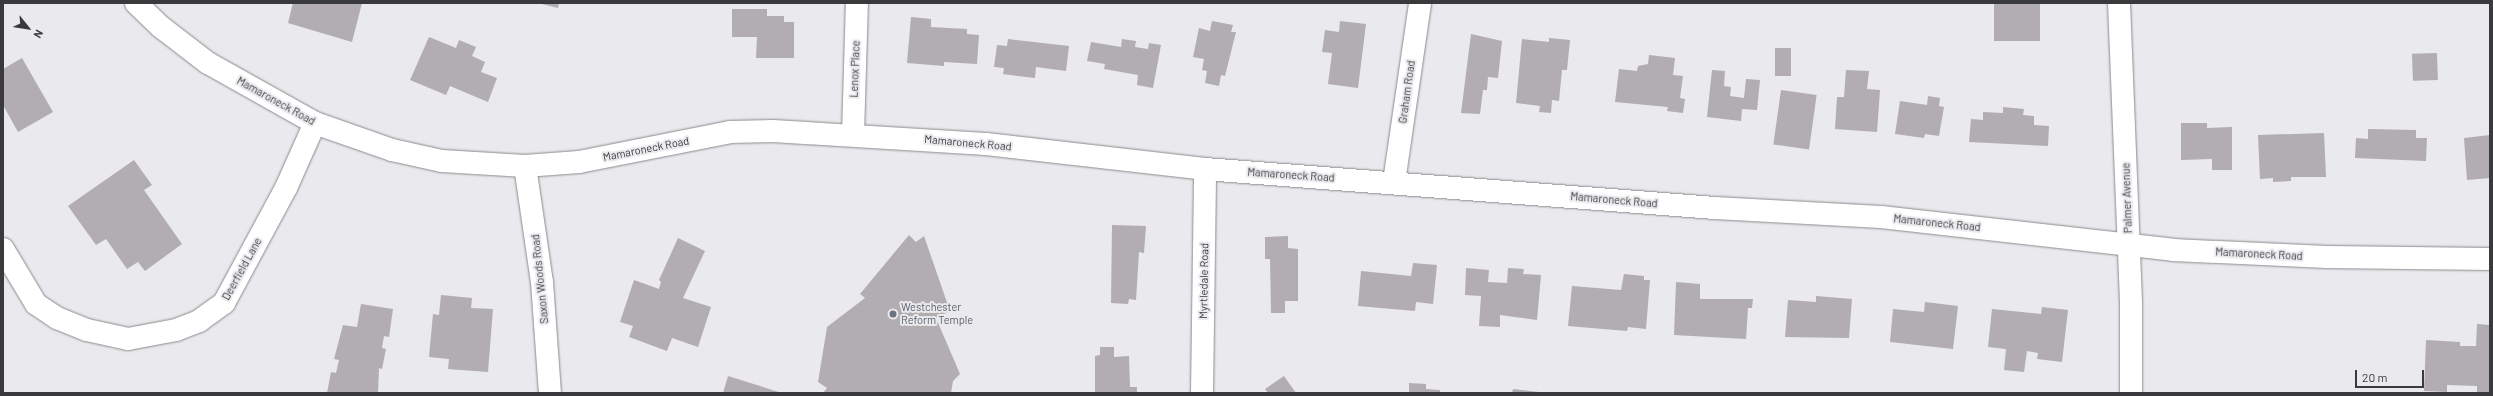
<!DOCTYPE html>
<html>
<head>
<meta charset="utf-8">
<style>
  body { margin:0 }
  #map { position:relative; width:2493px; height:396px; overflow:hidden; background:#eae9ed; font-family:Barlow,sans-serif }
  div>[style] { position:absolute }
  .building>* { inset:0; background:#b1adb0; transform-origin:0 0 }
  .roads { filter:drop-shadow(0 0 1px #8b8a8d) drop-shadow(0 0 1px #8b8a8d) }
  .minor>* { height:22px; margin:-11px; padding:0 11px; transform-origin:11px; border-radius:11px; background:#fff }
  .major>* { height:22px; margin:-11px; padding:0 11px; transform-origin:11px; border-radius:11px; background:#fff }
  .dots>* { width:11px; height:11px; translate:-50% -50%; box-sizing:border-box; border:2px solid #eae9ed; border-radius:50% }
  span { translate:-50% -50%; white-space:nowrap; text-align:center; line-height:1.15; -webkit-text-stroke:4px #eae9ed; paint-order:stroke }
  .street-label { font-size:11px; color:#3a393b }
  .worship-label { font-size:11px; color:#5b616d }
  .left { translate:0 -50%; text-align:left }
  .frame { position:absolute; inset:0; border:4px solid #3a393b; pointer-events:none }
  .north { position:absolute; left:8px; top:8px; width:40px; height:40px; -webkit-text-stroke:3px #eae9ed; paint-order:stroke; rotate:120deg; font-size:11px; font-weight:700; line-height:16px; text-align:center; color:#3a393b }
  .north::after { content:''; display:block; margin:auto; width:14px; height:18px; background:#3a393b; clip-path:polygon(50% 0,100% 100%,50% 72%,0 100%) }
  .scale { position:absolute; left:2355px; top:370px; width:69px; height:18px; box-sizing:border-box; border:2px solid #3a393b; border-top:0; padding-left:5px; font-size:12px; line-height:14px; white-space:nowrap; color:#3a393b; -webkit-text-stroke:3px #eae9ed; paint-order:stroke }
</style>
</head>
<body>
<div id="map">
  <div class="building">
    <div style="clip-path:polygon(293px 3px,362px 3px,352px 42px,288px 23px)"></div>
    <div style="clip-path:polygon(538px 3px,559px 3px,558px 8px)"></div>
    <div style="left:1994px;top:3px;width:46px;height:38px"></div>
    <div style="clip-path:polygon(732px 9px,767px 9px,767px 16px,784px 16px,784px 22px,794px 22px,794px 58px,756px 58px,757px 37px,732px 37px)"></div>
    <div style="clip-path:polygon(911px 17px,931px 19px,931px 27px,967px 29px,967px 34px,979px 35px,977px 64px,944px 62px,944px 66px,907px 63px)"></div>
    <div style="clip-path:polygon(1212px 21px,1233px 25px,1231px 32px,1236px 32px,1225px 76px,1221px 75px,1219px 86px,1205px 83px,1207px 71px,1202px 70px,1204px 59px,1193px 57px,1199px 28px,1210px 31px)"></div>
    <div style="clip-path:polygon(1340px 21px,1366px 24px,1358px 88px,1328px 84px,1332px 53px,1322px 52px,1325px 30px,1339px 32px)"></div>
    <div style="clip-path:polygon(1471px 34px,1502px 41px,1498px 78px,1488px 77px,1487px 90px,1483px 90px,1480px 114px,1461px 113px)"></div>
    <div style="clip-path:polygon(429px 37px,456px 48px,459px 40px,476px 47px,472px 56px,485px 62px,481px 72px,497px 78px,488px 102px,450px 86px,446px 95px,410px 80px)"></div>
    <div style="clip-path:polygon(1549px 38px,1570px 40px,1567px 70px,1562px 70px,1559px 101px,1552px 100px,1551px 113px,1539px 112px,1540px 106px,1516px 103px,1522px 39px,1549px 42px)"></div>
    <div style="clip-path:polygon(1008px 39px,1069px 46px,1066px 71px,1036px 67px,1035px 78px,1003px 74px,1004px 68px,994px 67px,997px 45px,1007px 46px)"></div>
    <div style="clip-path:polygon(1122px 39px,1136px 41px,1135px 47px,1148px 49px,1149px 43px,1161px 45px,1153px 88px,1137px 85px,1138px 75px,1104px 69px,1105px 64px,1087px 61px,1091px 42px,1121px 47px)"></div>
    <div style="left:1775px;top:48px;width:16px;height:28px"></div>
    <div style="left:2437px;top:53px;width:27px;height:25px;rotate:88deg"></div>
    <div style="clip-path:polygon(1649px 55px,1675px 58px,1673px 75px,1683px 76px,1680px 98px,1685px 99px,1683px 113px,1667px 111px,1668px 107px,1615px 102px,1619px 69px,1637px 71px,1638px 66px,1648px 64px)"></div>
    <div style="clip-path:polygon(22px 58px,53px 112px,18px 132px,3px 105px,3px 69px)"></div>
    <div style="clip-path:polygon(1712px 70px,1725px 71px,1724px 86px,1731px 87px,1730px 96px,1744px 98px,1746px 79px,1760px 80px,1757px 110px,1742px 109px,1741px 121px,1707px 117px)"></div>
    <div style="clip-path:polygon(1846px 70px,1869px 71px,1867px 89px,1880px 90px,1877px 132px,1835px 129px,1837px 97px,1844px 97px)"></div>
    <div style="left:1781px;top:90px;width:36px;height:55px;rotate:8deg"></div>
    <div style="clip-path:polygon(1928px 96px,1940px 98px,1939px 106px,1944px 107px,1939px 136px,1925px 134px,1924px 138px,1895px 134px,1900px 101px,1927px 105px)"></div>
    <div style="clip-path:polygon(2003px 107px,2024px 109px,2023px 115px,2034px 116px,2034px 125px,2049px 126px,2048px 146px,1969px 142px,1971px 119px,1983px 120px,1983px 112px,2003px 113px)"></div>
    <div style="clip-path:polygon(2181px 123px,2207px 123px,2207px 128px,2232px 127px,2232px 170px,2212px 170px,2212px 159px,2181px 160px)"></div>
    <div style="clip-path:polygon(2368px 129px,2416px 130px,2416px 138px,2427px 138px,2426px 161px,2355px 158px,2356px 138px,2368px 139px)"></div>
    <div style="clip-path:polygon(2324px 133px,2326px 177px,2291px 177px,2291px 181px,2273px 182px,2273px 178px,2260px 179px,2258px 135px)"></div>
    <div style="clip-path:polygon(2490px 135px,2490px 178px,2467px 180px,2464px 138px)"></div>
    <div style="clip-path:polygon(134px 160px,152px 185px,144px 190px,182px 244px,145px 271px,138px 262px,127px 269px,106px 239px,96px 245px,68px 206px)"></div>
    <div style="clip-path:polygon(1112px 225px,1146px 226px,1144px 253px,1139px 252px,1136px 300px,1129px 299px,1128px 304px,1111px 303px)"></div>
    <div style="clip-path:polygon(909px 235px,916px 242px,924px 236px,950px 311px,936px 318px,960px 374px,953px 381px,951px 393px,823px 393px,827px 388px,818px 382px,827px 327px,865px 298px,860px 294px)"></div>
    <div style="clip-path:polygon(1288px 236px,1288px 248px,1298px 249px,1298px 301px,1285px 301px,1285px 313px,1271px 313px,1270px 259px,1265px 259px,1265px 237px)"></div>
    <div style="clip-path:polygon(678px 238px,705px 251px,683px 298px,711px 307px,698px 347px,672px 338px,667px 351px,629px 337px,633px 326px,620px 322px,634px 280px,659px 289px,661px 282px,659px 280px)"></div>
    <div style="clip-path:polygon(1413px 263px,1437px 265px,1433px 304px,1416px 302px,1415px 311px,1358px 306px,1361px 271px,1411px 276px)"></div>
    <div style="clip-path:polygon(1466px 268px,1489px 270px,1488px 282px,1507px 283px,1508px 268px,1524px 269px,1523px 274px,1541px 275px,1537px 320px,1500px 315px,1500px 327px,1479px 326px,1481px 296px,1465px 295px)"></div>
    <div style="clip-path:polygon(1624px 274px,1644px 276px,1644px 280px,1650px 280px,1646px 329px,1628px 327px,1627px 331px,1568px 326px,1572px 286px,1621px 290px)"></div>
    <div style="clip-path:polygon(1676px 282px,1700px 284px,1700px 299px,1753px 299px,1752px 308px,1748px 308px,1746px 339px,1674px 335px)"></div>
    <div style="clip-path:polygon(441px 295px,472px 298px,471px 308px,493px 309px,488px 372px,448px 369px,449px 359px,429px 357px,433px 314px,439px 315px)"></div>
    <div style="clip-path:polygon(1816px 296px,1852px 299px,1849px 338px,1785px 337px,1788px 300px,1816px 302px)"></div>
    <div style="clip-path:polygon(1925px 302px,1958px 306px,1953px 349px,1890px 342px,1893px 309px,1924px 312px)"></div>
    <div style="clip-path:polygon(361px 304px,393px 309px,389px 337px,384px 336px,382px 348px,386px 349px,382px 369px,379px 368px,378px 393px,327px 393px,331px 372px,336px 373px,339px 360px,334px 359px,343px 325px,357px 327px)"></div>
    <div style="clip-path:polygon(2042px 307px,2068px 310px,2062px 362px,2037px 359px,2038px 353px,2027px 351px,2024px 372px,2004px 370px,2006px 349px,1988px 347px,1992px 309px,2041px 314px)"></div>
    <div style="clip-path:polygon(2477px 324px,2490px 325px,2490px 393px,2477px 393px,2477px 386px,2447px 385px,2447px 392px,2424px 391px,2426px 340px,2460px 342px,2460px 346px,2476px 346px)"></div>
    <div style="clip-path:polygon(1100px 347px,1114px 347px,1114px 357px,1129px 356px,1130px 387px,1137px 387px,1137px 393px,1095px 393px,1095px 356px,1100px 355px)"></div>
    <div style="clip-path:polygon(728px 376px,782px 393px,723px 393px)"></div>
    <div style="clip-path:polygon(1284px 376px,1296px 393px,1268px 393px,1265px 389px)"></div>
    <div style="clip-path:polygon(1409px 383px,1426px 384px,1426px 389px,1440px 390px,1440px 393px,1409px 393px)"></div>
    <div style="clip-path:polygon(1513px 389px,1539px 392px,1539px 393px,1512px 393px)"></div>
  </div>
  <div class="roads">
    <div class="minor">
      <div style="left:136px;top:3px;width:35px;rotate:44deg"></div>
      <div style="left:161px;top:27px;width:59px;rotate:37.5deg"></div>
      <div style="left:208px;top:63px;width:123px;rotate:29.3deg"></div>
      <div style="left:315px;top:123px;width:82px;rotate:19.3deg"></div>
      <div style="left:392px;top:150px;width:51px;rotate:12.4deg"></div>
      <div style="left:442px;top:161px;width:83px;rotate:3.4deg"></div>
      <div style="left:525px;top:166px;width:54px;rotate:-4.2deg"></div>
      <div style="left:579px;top:162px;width:154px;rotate:-11.2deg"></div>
      <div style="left:730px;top:132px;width:43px;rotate:-1.3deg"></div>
      <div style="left:773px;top:131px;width:213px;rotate:3.5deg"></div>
      <div style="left:986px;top:144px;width:220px;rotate:6.5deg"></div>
      <div style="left:1205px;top:169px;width:511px;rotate:4.37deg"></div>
      <div style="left:1715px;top:208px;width:166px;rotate:3.1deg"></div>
      <div style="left:1881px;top:217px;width:294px;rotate:6.4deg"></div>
      <div style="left:2173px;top:250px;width:154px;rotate:2.6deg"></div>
      <div style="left:2327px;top:257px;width:163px;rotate:0.7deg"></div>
      <div style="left:853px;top:135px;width:132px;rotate:-88.3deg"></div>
      <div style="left:525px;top:166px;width:117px;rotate:81.7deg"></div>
      <div style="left:542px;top:282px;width:111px;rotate:85.9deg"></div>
      <div style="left:1394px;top:182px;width:181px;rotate:-81.7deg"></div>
      <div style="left:3px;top:249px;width:64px;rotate:59deg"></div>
      <div style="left:36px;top:304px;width:25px;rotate:34deg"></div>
      <div style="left:57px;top:318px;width:32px;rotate:22deg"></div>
      <div style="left:87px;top:330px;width:42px;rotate:12.4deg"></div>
      <div style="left:128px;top:339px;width:49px;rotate:-10.6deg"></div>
      <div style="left:176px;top:330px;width:25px;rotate:-21deg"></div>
      <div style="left:199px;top:321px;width:31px;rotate:-36deg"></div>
      <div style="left:224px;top:303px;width:131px;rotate:-61.7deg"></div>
      <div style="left:286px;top:188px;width:71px;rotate:-66deg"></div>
      <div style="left:1202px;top:393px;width:224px;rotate:-89.2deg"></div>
    </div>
    <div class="major">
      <div style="left:2119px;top:3px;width:300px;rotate:87.7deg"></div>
      <div style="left:2131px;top:303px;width:90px;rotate:90deg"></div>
    </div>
  </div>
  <div class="dots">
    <div style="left:893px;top:314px;background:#6b7280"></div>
  </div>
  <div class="street-label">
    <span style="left:855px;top:69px;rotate:-88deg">Lenox Place</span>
    <span style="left:1407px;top:92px;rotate:-82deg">Graham Road</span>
    <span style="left:276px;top:101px;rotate:29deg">Mamaroneck Road</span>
    <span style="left:968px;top:143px;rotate:5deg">Mamaroneck Road</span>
    <span style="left:646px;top:149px;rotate:-11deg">Mamaroneck Road</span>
    <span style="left:1291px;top:175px;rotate:4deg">Mamaroneck Road</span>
    <span style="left:2127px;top:198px;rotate:-92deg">Palmer Avenue</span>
    <span style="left:1614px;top:200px;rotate:5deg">Mamaroneck Road</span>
    <span style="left:1937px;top:223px;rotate:6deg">Mamaroneck Road</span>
    <span style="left:2259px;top:254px;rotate:3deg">Mamaroneck Road</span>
    <span style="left:242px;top:269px;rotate:-61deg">Deerfield Lane</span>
    <span style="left:540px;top:279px;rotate:-96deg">Saxon Woods Road</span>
    <span style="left:1204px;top:281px;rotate:-89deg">Myrtledale Road</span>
  </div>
  <div class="worship-label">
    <span class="left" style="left:901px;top:314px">Westchester<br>Reform Temple</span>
  </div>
  <div class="frame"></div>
  <div class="north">N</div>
  <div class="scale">20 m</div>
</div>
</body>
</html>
